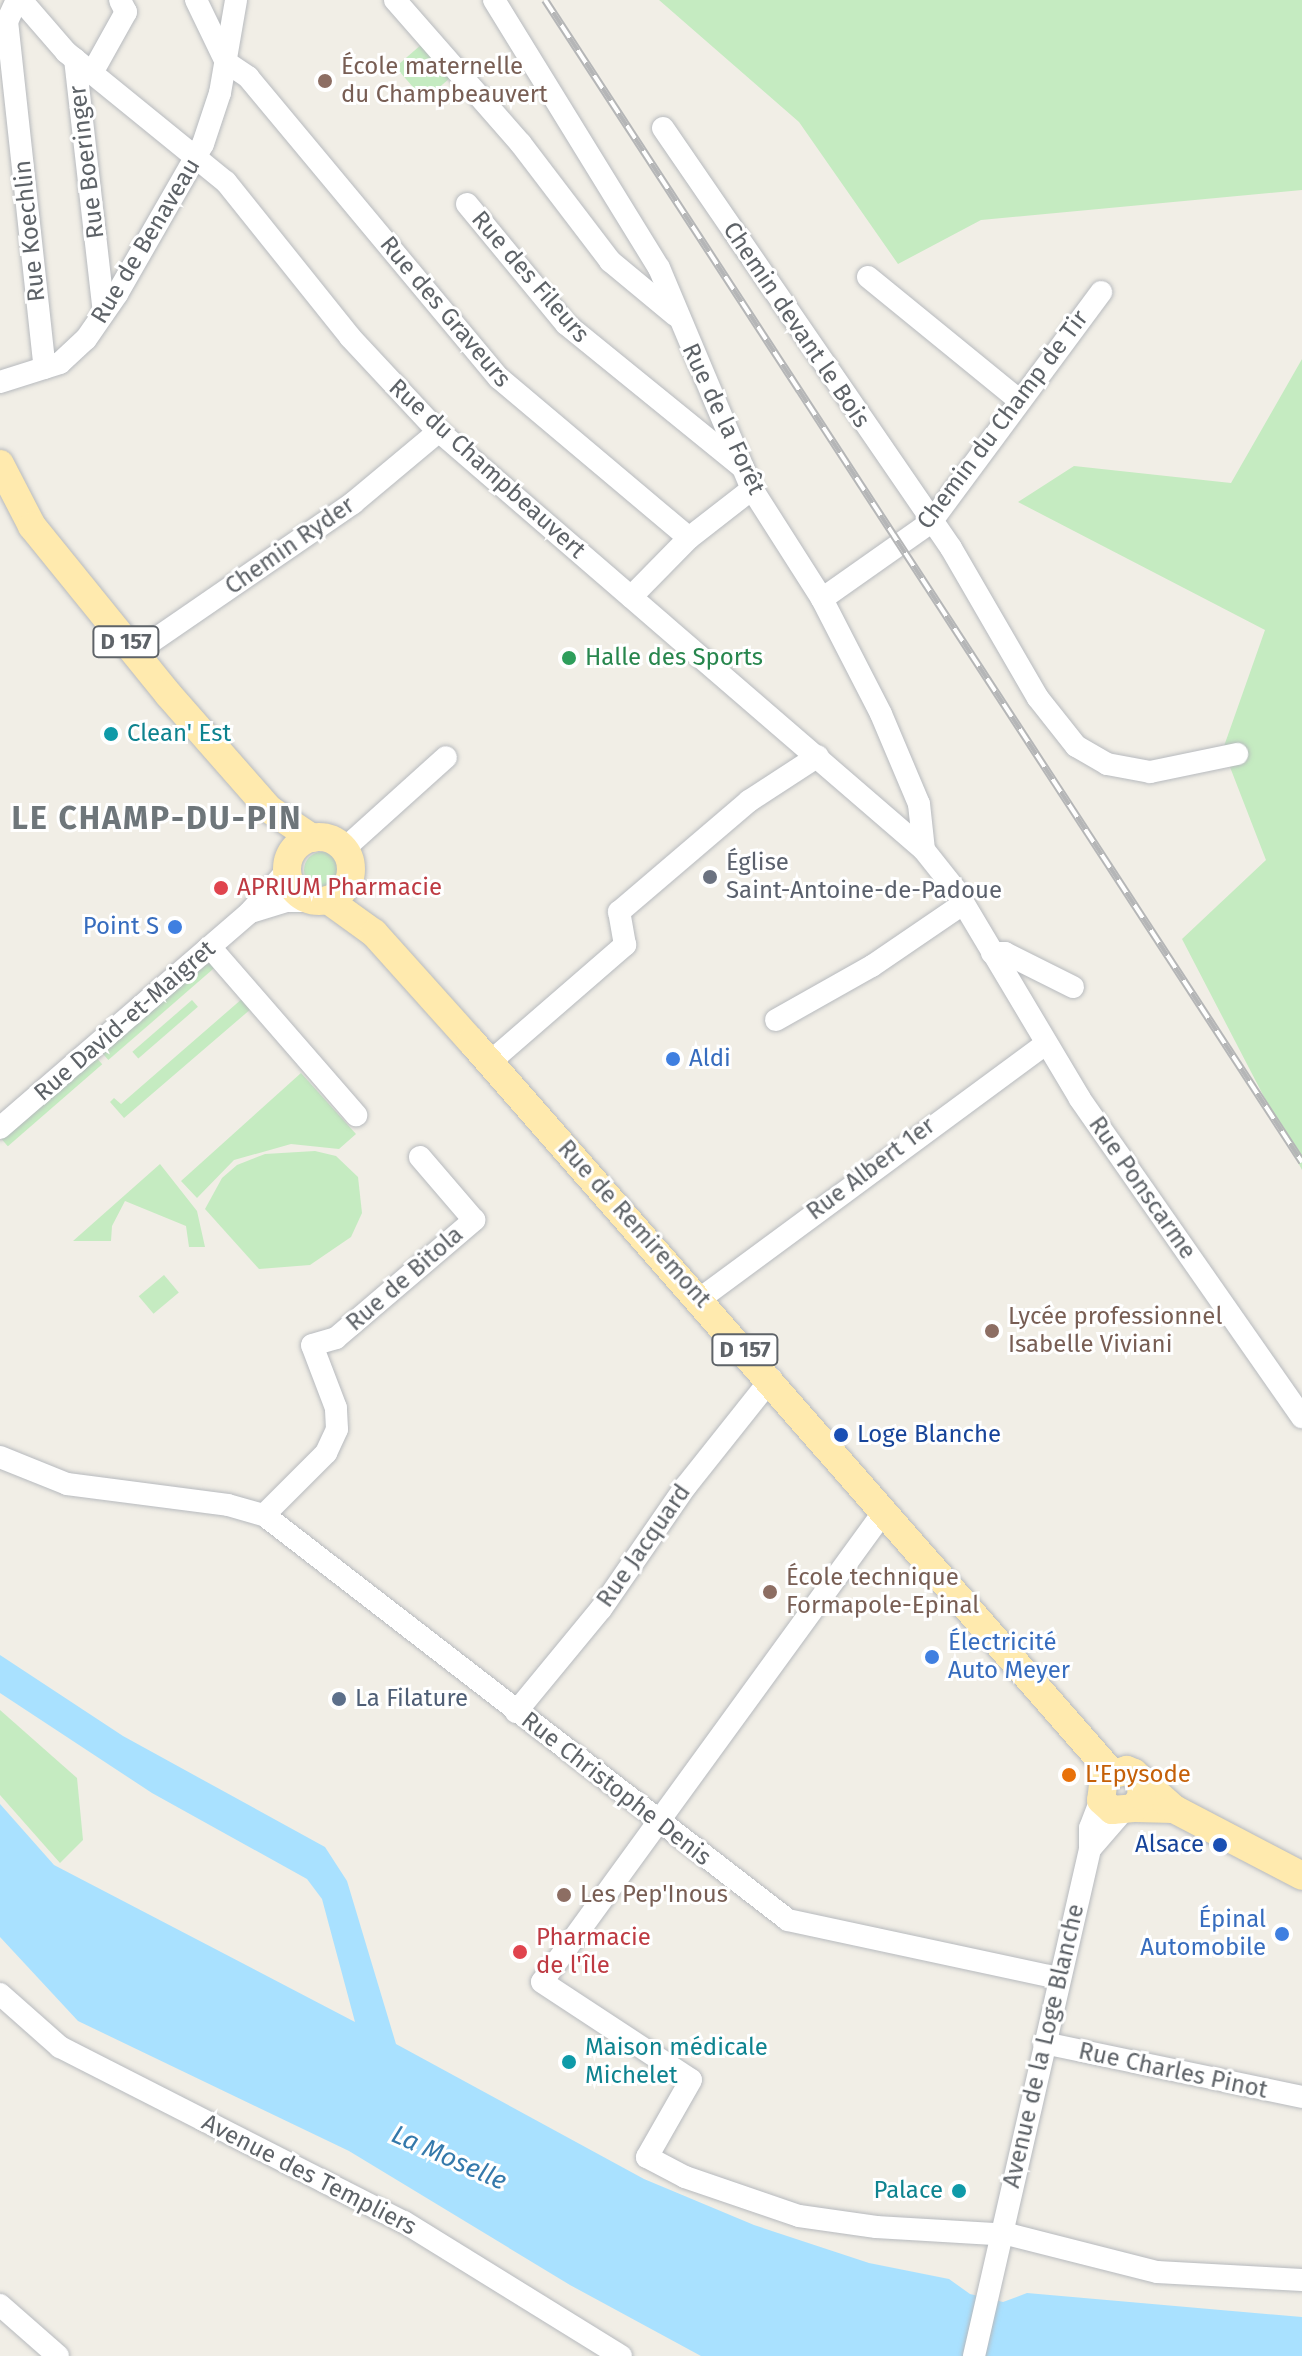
<!DOCTYPE html>
<html>
<head>
<meta charset="utf-8">
<style>
  body { margin:0 }
  #map { position:relative; width:1302px; height:2356px; overflow:hidden; background:#f1eee6; font-family:"Fira Sans",sans-serif }
  div>[style] { position:absolute }
  .green>* { inset:0; background:#c5ebc1; transform-origin:0 0 }
  .round { border-radius:50% }
  .water>* { inset:0; background:#a9e1ff }
  .roads { filter:drop-shadow(0 0 2px #b7babe) drop-shadow(0 0 2px #b7babe) }
  .minor>* { height:22px; margin:-11px; padding:0 11px; transform-origin:11px; border-radius:11px; background:#fff }
  .major>* { height:28px; margin:-14px; padding:0 14px; transform-origin:14px; border-radius:14px; background:#ffeaae }
  .major>.ring { margin:-14px; padding:0; box-sizing:content-box; background:none; border:28px solid #ffeaae; border-radius:50% }
  .rail>* { height:8px; margin-top:-4px; transform-origin:0; background:repeating-linear-gradient(90deg,#fff 0 15px,#b5b6b7 0 30px); box-sizing:border-box; border-block:2px solid #b5b6b7 }
  .dots>* { width:22px; height:22px; translate:-50% -50%; box-sizing:border-box; border:4px solid #fff; border-radius:50% }
  span { translate:-50% -50%; white-space:nowrap; text-align:center; line-height:1.15; -webkit-text-stroke:6px #fff; paint-order:stroke }
  .shield-label span { padding:2px 6px; background:#fff; border:2px solid; border-radius:6px; -webkit-text-stroke-width:0 }
  .shield-label { font-size:22px; color:#5e6368; font-weight:700 }
  .education-label { font-size:24px; color:#785e54 }
  .left { translate:0 -50%; text-align:left }
  .street-label { font-size:24px; color:#5e6368 }
  .leisure-label { font-size:24px; color:#27864d }
  .culture-label { font-size:24px; color:#0d838f }
  .right { translate:-100% -50%; text-align:right }
  .worship-label { font-size:24px; color:#5b616d }
  .health-label { font-size:24px; color:#be3a42 }
  .shop-label { font-size:24px; color:#366cbe }
  .transit-label { font-size:24px; color:#164399 }
  .service-label { font-size:24px; color:#4e5e75 }
  .food-label { font-size:24px; color:#c56008 }
  .water-label { font-size:26px; color:#3479ab; font-style:italic }
  .district-label { font-size:32px; color:#6e767a; font-weight:700; letter-spacing:2px }
</style>
</head>
<body>
<div id="map">
  <div class="green">
    <div style="clip-path:polygon(659px 0,1302px 0,1302px 190px,981px 220px,898px 264px,799px 122px)"></div>
    <div style="left:422px;top:44px;width:44px;height:35px;rotate:49deg"></div>
    <div style="clip-path:polygon(1302px 359px,1302px 1170px,1182px 939px,1266px 860px,1223px 749px,1265px 630px,1018px 502px,1074px 466px,1231px 483px)"></div>
    <div class="round" style="left:304px;top:852px;width:36px;height:36px"></div>
    <div style="left:209px;top:958px;width:11px;height:143px;rotate:49deg"></div>
    <div style="clip-path:polygon(243px 998px,252px 1008px,124px 1118px,110px 1102px,114px 1098px,121px 1104px)"></div>
    <div style="left:192px;top:1000px;width:9px;height:79px;rotate:49deg"></div>
    <div style="left:95px;top:1056px;width:11px;height:125px;rotate:49deg"></div>
    <div style="clip-path:polygon(301px 1073px,356px 1134px,339px 1149px,291px 1144px,234px 1160px,197px 1198px,181px 1181px)"></div>
    <div style="clip-path:polygon(315px 1151px,336px 1156px,358px 1177px,362px 1213px,351px 1237px,310px 1265px,259px 1269px,205px 1209px,222px 1178px,237px 1165px,265px 1154px)"></div>
    <div style="clip-path:polygon(160px 1164px,197px 1211px,205px 1247px,189px 1247px,186px 1226px,125px 1201px,112px 1226px,111px 1241px,73px 1241px)"></div>
    <div style="left:164px;top:1275px;width:23px;height:33px;rotate:50deg"></div>
    <div style="clip-path:polygon(0 1710px,77px 1778px,83px 1840px,60px 1863px,0 1795px)"></div>
  </div>
  <div class="water">
    <div style="clip-path:polygon(0 1655px,123px 1736px,325px 1847px,347px 1881px,396px 2044px,644px 2179px,754px 2225px,869px 2263px,949px 2279px,970px 2294px,1003px 2302px,1027px 2293px,1302px 2317px,1302px 2356px,701px 2356px,570px 2285px,349px 2151px,78px 2021px,0 1937px,0 1804px,54px 1865px,355px 2022px,322px 1899px,307px 1879px,152px 1793px,0 1693px)"></div>
  </div>
  <div class="roads">
    <div class="minor">
      <div style="left:17px;top:0;width:23px;rotate:115deg"></div>
      <div style="left:7px;top:21px;width:349px;rotate:83.8deg"></div>
      <div style="left:21px;top:0;width:69px;rotate:49.1deg"></div>
      <div style="left:66px;top:52px;width:206px;rotate:39.1deg"></div>
      <div style="left:226px;top:182px;width:198px;rotate:51.3deg"></div>
      <div style="left:350px;top:337px;width:123px;rotate:47deg"></div>
      <div style="left:434px;top:427px;width:647px;rotate:40.8deg"></div>
      <div style="left:924px;top:850px;width:50px;rotate:51.5deg"></div>
      <div style="left:955px;top:889px;width:244px;rotate:59.2deg"></div>
      <div style="left:1080px;top:1099px;width:388px;rotate:55.1deg"></div>
      <div style="left:196px;top:0;width:69px;rotate:64.2deg"></div>
      <div style="left:226px;top:62px;width:27px;rotate:34deg"></div>
      <div style="left:248px;top:77px;width:392px;rotate:50.2deg"></div>
      <div style="left:499px;top:378px;width:248px;rotate:40.1deg"></div>
      <div style="left:395px;top:0;width:191px;rotate:48.8deg"></div>
      <div style="left:521px;top:144px;width:147px;rotate:52.7deg"></div>
      <div style="left:610px;top:261px;width:85px;rotate:39.7deg"></div>
      <div style="left:494px;top:0;width:315px;rotate:58.4deg"></div>
      <div style="left:659px;top:268px;width:240px;rotate:67.2deg"></div>
      <div style="left:752px;top:489px;width:130px;rotate:57.5deg"></div>
      <div style="left:822px;top:599px;width:129px;rotate:62.8deg"></div>
      <div style="left:881px;top:714px;width:98px;rotate:67.1deg"></div>
      <div style="left:919px;top:804px;width:46px;rotate:83.8deg"></div>
      <div style="left:75px;top:59px;width:255px;rotate:83.5deg"></div>
      <div style="left:92px;top:73px;width:70px;rotate:-60.9deg"></div>
      <div style="left:126px;top:12px;width:13px;rotate:-117deg"></div>
      <div style="left:663px;top:128px;width:509px;rotate:55.56deg"></div>
      <div style="left:951px;top:548px;width:173px;rotate:59.9deg"></div>
      <div style="left:1038px;top:698px;width:61px;rotate:51.6deg"></div>
      <div style="left:1076px;top:746px;width:36px;rotate:30deg"></div>
      <div style="left:1107px;top:764px;width:44px;rotate:10.5deg"></div>
      <div style="left:1150px;top:772px;width:89px;rotate:-11.7deg"></div>
      <div style="left:467px;top:204px;width:156px;rotate:50.5deg"></div>
      <div style="left:566px;top:324px;width:228px;rotate:39.1deg"></div>
      <div style="left:868px;top:277px;width:195px;rotate:39.2deg"></div>
      <div style="left:0;top:382px;width:63px;rotate:-17.6deg"></div>
      <div style="left:60px;top:363px;width:35px;rotate:-43deg"></div>
      <div style="left:86px;top:339px;width:55px;rotate:-55.4deg"></div>
      <div style="left:117px;top:294px;width:173px;rotate:-60.2deg"></div>
      <div style="left:203px;top:144px;width:54px;rotate:-71.6deg"></div>
      <div style="left:220px;top:93px;width:94px;rotate:-80.2deg"></div>
      <div style="left:631px;top:597px;width:83px;rotate:-45.5deg"></div>
      <div style="left:689px;top:538px;width:80px;rotate:-37.9deg"></div>
      <div style="left:822px;top:599px;width:133px;rotate:-35.2deg"></div>
      <div style="left:931px;top:522px;width:286px;rotate:-53.5deg"></div>
      <div style="left:135px;top:653px;width:265px;rotate:-34.5deg"></div>
      <div style="left:353px;top:503px;width:112px;rotate:-39.9deg"></div>
      <div style="left:344px;top:849px;width:137px;rotate:-42deg"></div>
      <div style="left:254px;top:911px;width:34px;rotate:-17deg"></div>
      <div style="left:286px;top:901px;width:27px"></div>
      <div style="left:210px;top:947px;width:223px;rotate:49deg"></div>
      <div style="left:992px;top:953px;width:13px"></div>
      <div style="left:1005px;top:953px;width:76px;rotate:26.6deg"></div>
      <div style="left:776px;top:1020px;width:110px;rotate:-29.4deg"></div>
      <div style="left:872px;top:966px;width:110px;rotate:-34.3deg"></div>
      <div style="left:490px;top:1062px;width:179px;rotate:-40.9deg"></div>
      <div style="left:625px;top:945px;width:34px;rotate:-100deg"></div>
      <div style="left:619px;top:912px;width:171px;rotate:-40.5deg"></div>
      <div style="left:749px;top:801px;width:82px;rotate:-33.1deg"></div>
      <div style="left:0;top:1128px;width:329px;rotate:-40.8deg"></div>
      <div style="left:249px;top:913px;width:55px;rotate:-47.9deg"></div>
      <div style="left:701px;top:1298px;width:428px;rotate:-36.4deg"></div>
      <div style="left:0;top:1457px;width:72px;rotate:21.9deg"></div>
      <div style="left:67px;top:1484px;width:162px;rotate:7.4deg"></div>
      <div style="left:228px;top:1505px;width:37px;rotate:16deg"></div>
      <div style="left:264px;top:1515px;width:662px;rotate:37.7deg"></div>
      <div style="left:788px;top:1920px;width:276px;rotate:12.1deg"></div>
      <div style="left:885px;top:1510px;width:583px;rotate:126.01deg"></div>
      <div style="left:542px;top:1982px;width:178px;rotate:33.3deg"></div>
      <div style="left:691px;top:2080px;width:89px;rotate:119.7deg"></div>
      <div style="left:647px;top:2157px;width:43px;rotate:27.8deg"></div>
      <div style="left:685px;top:2177px;width:120px;rotate:18.9deg"></div>
      <div style="left:799px;top:2216px;width:78px;rotate:8.1deg"></div>
      <div style="left:876px;top:2227px;width:135px;rotate:3.4deg"></div>
      <div style="left:1011px;top:2235px;width:151px;rotate:14.2deg"></div>
      <div style="left:1157px;top:2272px;width:145px;rotate:3.2deg"></div>
      <div style="left:264px;top:1515px;width:88px;rotate:-45deg"></div>
      <div style="left:326px;top:1453px;width:26px;rotate:-65deg"></div>
      <div style="left:337px;top:1429px;width:21px;rotate:-93deg"></div>
      <div style="left:336px;top:1408px;width:67px;rotate:-110.9deg"></div>
      <div style="left:312px;top:1345px;width:25px;rotate:-16deg"></div>
      <div style="left:336px;top:1338px;width:182px;rotate:-40.5deg"></div>
      <div style="left:474px;top:1220px;width:83px;rotate:-130.6deg"></div>
      <div style="left:516px;top:1712px;width:134px;rotate:-50.5deg"></div>
      <div style="left:601px;top:1609px;width:150px;rotate:-55.4deg"></div>
      <div style="left:686px;top:1486px;width:137px;rotate:-51.5deg"></div>
      <div style="left:1090px;top:1849px;width:49px;rotate:-49.1deg"></div>
      <div style="left:0;top:1994px;width:80px;rotate:41.5deg"></div>
      <div style="left:60px;top:2047px;width:386px;rotate:27deg"></div>
      <div style="left:404px;top:2222px;width:255px;rotate:31.7deg"></div>
      <div style="left:1044px;top:2043px;width:264px;rotate:11.8deg"></div>
      <div style="left:0;top:2305px;width:77px;rotate:41.3deg"></div>
      <div style="left:974px;top:2356px;width:520px;rotate:-77.11deg"></div>
      <div style="left:1090px;top:1849px;width:21px;rotate:-90deg"></div>
      <div style="left:1090px;top:1828px;width:30px;rotate:-69deg"></div>
    </div>
    <div class="major">
      <div style="left:0;top:464px;width:70px;rotate:62.7deg"></div>
      <div style="left:32px;top:526px;width:216px;rotate:51deg"></div>
      <div style="left:168px;top:694px;width:153px;rotate:48.7deg"></div>
      <div style="left:269px;top:809px;width:52px;rotate:34deg"></div>
      <div class="ring" style="left:287px;top:837px;width:36px;height:36px"></div>
      <div style="left:328px;top:900px;width:57px;rotate:35.7deg"></div>
      <div style="left:374px;top:933px;width:145px;rotate:48.1deg"></div>
      <div style="left:471px;top:1041px;width:970px;rotate:48.8deg"></div>
      <div style="left:1134px;top:1808px;width:40px;rotate:1.4deg"></div>
      <div style="left:1174px;top:1809px;width:54px;rotate:-138deg"></div>
      <div style="left:1134px;top:1773px;width:8px;rotate:-157deg"></div>
      <div style="left:1127px;top:1770px;width:24px;rotate:163deg"></div>
      <div style="left:1104px;top:1777px;width:23px;rotate:97deg"></div>
      <div style="left:1101px;top:1800px;width:15px;rotate:42deg"></div>
      <div style="left:1112px;top:1810px;width:22px;rotate:-5deg"></div>
      <div style="left:1134px;top:1808px;width:14px;rotate:-56deg"></div>
      <div style="left:1142px;top:1796px;width:16px;rotate:-97deg"></div>
      <div style="left:1174px;top:1809px;width:144px;rotate:27.6deg"></div>
    </div>
  </div>
  <div class="rail">
    <div style="left:545px;top:0;width:1387px;rotate:56.92deg"></div>
  </div>
  <div class="dots">
    <div style="left:325px;top:81px;background:#8d6e63"></div>
    <div style="left:569px;top:658px;background:#2e9e5b"></div>
    <div style="left:111px;top:734px;background:#0f9aa8"></div>
    <div style="left:710px;top:877px;background:#6b7280"></div>
    <div style="left:221px;top:888px;background:#e0444e"></div>
    <div style="left:175px;top:927px;background:#3f7fe0"></div>
    <div style="left:673px;top:1059px;background:#3f7fe0"></div>
    <div style="left:992px;top:1331px;background:#8d6e63"></div>
    <div style="left:841px;top:1435px;background:#1a4fb4"></div>
    <div style="left:770px;top:1592px;background:#8d6e63"></div>
    <div style="left:932px;top:1657px;background:#3f7fe0"></div>
    <div style="left:339px;top:1699px;background:#5c6f8a"></div>
    <div style="left:1069px;top:1775px;background:#e8710a"></div>
    <div style="left:1220px;top:1845px;background:#1a4fb4"></div>
    <div style="left:564px;top:1895px;background:#8d6e63"></div>
    <div style="left:1282px;top:1934px;background:#3f7fe0"></div>
    <div style="left:520px;top:1952px;background:#e0444e"></div>
    <div style="left:569px;top:2062px;background:#0f9aa8"></div>
    <div style="left:959px;top:2191px;background:#0f9aa8"></div>
  </div>
  <div class="shield-label">
    <span style="left:126px;top:642px">D 157</span>
    <span style="left:745px;top:1350px">D 157</span>
  </div>
  <div class="education-label">
    <span class="left" style="left:341px;top:81px">École maternelle<br>du Champbeauvert</span>
    <span class="left" style="left:1008px;top:1331px">Lycée professionnel<br>Isabelle Viviani</span>
    <span class="left" style="left:786px;top:1592px">École technique<br>Formapole-Epinal</span>
    <span class="left" style="left:580px;top:1895px">Les Pep'Inous</span>
  </div>
  <div class="street-label">
    <span style="left:87px;top:162px;rotate:-97deg">Rue Boeringer</span>
    <span style="left:30px;top:231px;rotate:-96deg">Rue Koechlin</span>
    <span style="left:146px;top:241px;rotate:-59deg">Rue de Benaveau</span>
    <span style="left:530px;top:277px;rotate:49deg">Rue des Fileurs</span>
    <span style="left:445px;top:312px;rotate:50deg">Rue des Graveurs</span>
    <span style="left:796px;top:325px;rotate:56deg">Chemin devant le Bois</span>
    <span style="left:723px;top:419px;rotate:65deg">Rue de la Forêt</span>
    <span style="left:1003px;top:420px;rotate:-53deg">Chemin du Champ de Tir</span>
    <span style="left:487px;top:469px;rotate:42deg">Rue du Champbeauvert</span>
    <span style="left:290px;top:546px;rotate:-35deg">Chemin Ryder</span>
    <span style="left:125px;top:1021px;rotate:-41deg">Rue David-et-Maigret</span>
    <span style="left:871px;top:1169px;rotate:-37deg">Rue Albert 1er</span>
    <span style="left:1142px;top:1188px;rotate:55deg">Rue Ponscarme</span>
    <span style="left:634px;top:1224px;rotate:48deg">Rue de Remiremont</span>
    <span style="left:405px;top:1279px;rotate:-41deg">Rue de Bitola</span>
    <span style="left:644px;top:1546px;rotate:-55deg">Rue Jacquard</span>
    <span style="left:616px;top:1789px;rotate:38deg">Rue Christophe Denis</span>
    <span style="left:1044px;top:2046px;rotate:-77deg">Avenue de la Loge Blanche</span>
    <span style="left:1173px;top:2071px;rotate:12deg">Rue Charles Pinot</span>
    <span style="left:309px;top:2175px;rotate:27deg">Avenue des Templiers</span>
  </div>
  <div class="leisure-label">
    <span class="left" style="left:585px;top:658px">Halle des Sports</span>
  </div>
  <div class="culture-label">
    <span class="left" style="left:127px;top:734px">Clean' Est</span>
    <span class="left" style="left:585px;top:2062px">Maison médicale<br>Michelet</span>
    <span class="right" style="left:943px;top:2191px">Palace</span>
  </div>
  <div class="worship-label">
    <span class="left" style="left:726px;top:877px">Église<br>Saint-Antoine-de-Padoue</span>
  </div>
  <div class="health-label">
    <span class="left" style="left:237px;top:888px">APRIUM Pharmacie</span>
    <span class="left" style="left:536px;top:1952px">Pharmacie<br>de l'île</span>
  </div>
  <div class="shop-label">
    <span class="right" style="left:159px;top:927px">Point S</span>
    <span class="left" style="left:689px;top:1059px">Aldi</span>
    <span class="left" style="left:948px;top:1657px">Électricité<br>Auto Meyer</span>
    <span class="right" style="left:1266px;top:1934px">Épinal<br>Automobile</span>
  </div>
  <div class="transit-label">
    <span class="left" style="left:857px;top:1435px">Loge Blanche</span>
    <span class="right" style="left:1204px;top:1845px">Alsace</span>
  </div>
  <div class="service-label">
    <span class="left" style="left:355px;top:1699px">La Filature</span>
  </div>
  <div class="food-label">
    <span class="left" style="left:1085px;top:1775px">L'Epysode</span>
  </div>
  <div class="water-label">
    <span style="left:449px;top:2158px;rotate:24deg">La Moselle</span>
  </div>
  <div class="district-label">
    <span style="left:157px;top:818px">LE CHAMP-DU-PIN</span>
  </div>
</div>
</body>
</html>
